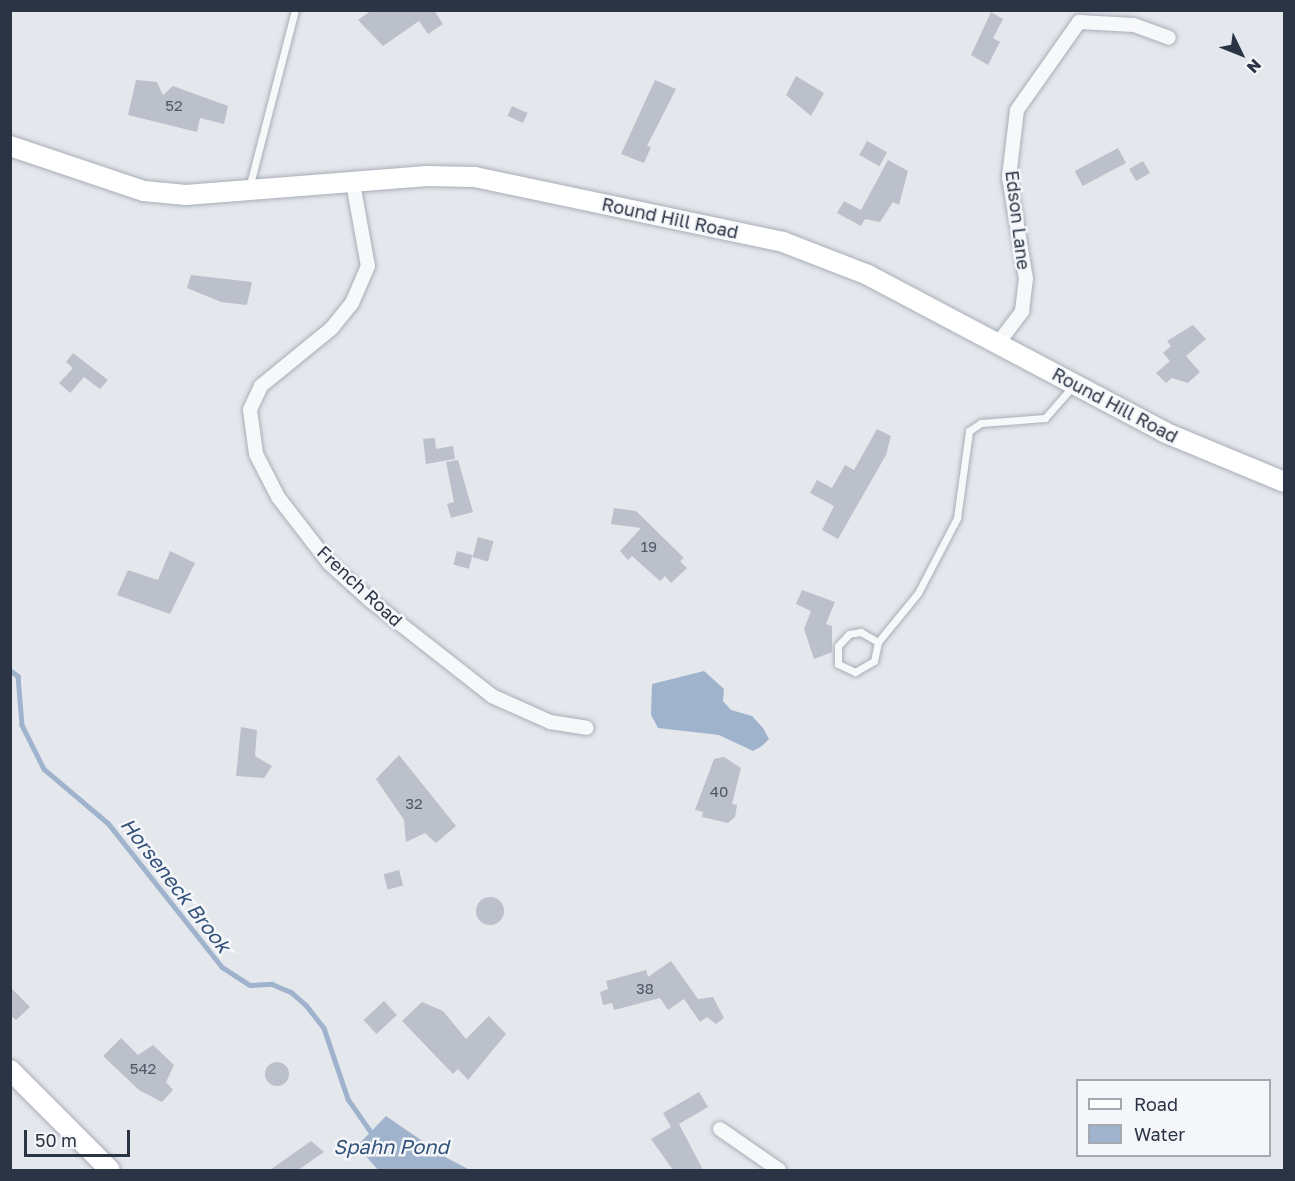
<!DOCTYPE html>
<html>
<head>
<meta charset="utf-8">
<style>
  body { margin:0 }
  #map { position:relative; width:1295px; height:1181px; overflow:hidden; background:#e4e7ec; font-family:"Golos Text",sans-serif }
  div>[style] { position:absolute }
  .water>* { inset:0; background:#9fb4cc }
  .stream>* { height:4.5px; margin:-2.25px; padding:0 2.25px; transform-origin:2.25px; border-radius:2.25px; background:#9fb4cc }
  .building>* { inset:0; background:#bbc0ca; transform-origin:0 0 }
  .round { border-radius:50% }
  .roads { filter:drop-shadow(0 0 2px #a9aeb7) drop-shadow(0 0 2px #a9aeb7) }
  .lane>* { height:7px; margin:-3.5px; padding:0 3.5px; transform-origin:3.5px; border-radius:3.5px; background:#f7f8fa }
  .street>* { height:14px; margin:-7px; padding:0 7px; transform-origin:7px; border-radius:7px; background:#f7f8fa }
  .secondary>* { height:20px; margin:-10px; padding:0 10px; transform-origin:10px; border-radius:10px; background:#fff }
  span { translate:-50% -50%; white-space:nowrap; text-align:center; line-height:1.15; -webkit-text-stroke:5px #f4f6f9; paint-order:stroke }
  .number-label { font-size:15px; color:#4f5766 }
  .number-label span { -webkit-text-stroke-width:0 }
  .street-label { font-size:18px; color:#2b3445 }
  .water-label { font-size:20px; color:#34527a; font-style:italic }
  .frame { position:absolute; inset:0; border:12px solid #2b3445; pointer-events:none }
  .legend { position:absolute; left:1076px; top:1079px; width:195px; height:78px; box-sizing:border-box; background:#f4f6f9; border:2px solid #a4a8b1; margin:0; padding:8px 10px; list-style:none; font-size:18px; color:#2b3445 }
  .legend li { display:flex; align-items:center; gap:12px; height:30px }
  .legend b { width:30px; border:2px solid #a4a8b1 }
  .north { position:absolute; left:1211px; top:24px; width:60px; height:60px; -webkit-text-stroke:4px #f4f6f9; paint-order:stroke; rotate:133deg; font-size:16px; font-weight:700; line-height:24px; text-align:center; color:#2b3445 }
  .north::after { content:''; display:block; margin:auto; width:21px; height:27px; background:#2b3445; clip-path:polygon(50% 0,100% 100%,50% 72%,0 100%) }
  .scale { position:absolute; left:24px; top:1130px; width:106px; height:27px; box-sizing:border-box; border:3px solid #2b3445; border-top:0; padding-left:8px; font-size:18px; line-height:21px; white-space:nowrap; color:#2b3445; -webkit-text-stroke:4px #f4f6f9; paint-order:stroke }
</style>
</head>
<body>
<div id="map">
  <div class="water">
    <div style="clip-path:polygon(704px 671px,724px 689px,723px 701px,731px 710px,752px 716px,763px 728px,769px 739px,762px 746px,753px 751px,719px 735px,658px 728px,651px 715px,652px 684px)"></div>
    <div style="clip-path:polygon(386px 1116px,447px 1158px,470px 1170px,378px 1170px,357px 1146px)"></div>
  </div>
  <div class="stream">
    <div style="left:10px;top:670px;width:10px;rotate:37deg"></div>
    <div style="left:18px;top:676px;width:49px;rotate:85.3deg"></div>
    <div style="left:22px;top:725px;width:49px;rotate:63.4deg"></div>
    <div style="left:44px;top:769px;width:84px;rotate:40.2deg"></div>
    <div style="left:108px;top:823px;width:184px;rotate:51.6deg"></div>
    <div style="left:222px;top:967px;width:33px;rotate:33deg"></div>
    <div style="left:250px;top:985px;width:22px;rotate:-3deg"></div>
    <div style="left:272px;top:984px;width:21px;rotate:23deg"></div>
    <div style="left:291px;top:992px;width:20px;rotate:41deg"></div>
    <div style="left:306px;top:1005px;width:29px;rotate:52deg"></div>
    <div style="left:324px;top:1028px;width:75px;rotate:71.3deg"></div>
    <div style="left:348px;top:1099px;width:44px;rotate:55.2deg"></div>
  </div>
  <div class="building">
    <div style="clip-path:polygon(372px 10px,434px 10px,443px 24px,428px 34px,419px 21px,383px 46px,358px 20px)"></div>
    <div style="clip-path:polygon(991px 12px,1003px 19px,993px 38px,1000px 42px,988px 65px,971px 55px)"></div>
    <div style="clip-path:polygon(796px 76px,824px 93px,811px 116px,786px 95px)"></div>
    <div style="clip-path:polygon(136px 80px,157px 82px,163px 95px,173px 86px,228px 106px,224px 124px,200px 118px,197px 132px,128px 115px)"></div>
    <div style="clip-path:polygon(655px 80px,676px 89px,647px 146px,651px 147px,644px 163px,621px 154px)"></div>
    <div style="left:512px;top:106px;width:17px;height:11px;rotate:24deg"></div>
    <div style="left:867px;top:141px;width:23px;height:16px;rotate:29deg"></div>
    <div style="left:1118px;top:148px;width:17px;height:49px;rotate:62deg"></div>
    <div style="clip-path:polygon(888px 160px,908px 171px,899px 205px,893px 202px,880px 222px,865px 219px,861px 226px,837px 213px,844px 201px,861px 210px)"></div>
    <div style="left:1143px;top:161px;width:14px;height:16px;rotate:60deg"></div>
    <div style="clip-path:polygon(191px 275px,252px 282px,247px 305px,221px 302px,187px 288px)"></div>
    <div style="clip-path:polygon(1193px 325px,1206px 339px,1186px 356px,1200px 372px,1188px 383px,1172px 378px,1166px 383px,1156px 373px,1170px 361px,1163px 353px,1171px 346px,1167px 341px)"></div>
    <div style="clip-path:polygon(73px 353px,108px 380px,100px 389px,84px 377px,70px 393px,59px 383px,73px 368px,66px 362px)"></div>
    <div style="clip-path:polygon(877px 429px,891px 436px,886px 455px,838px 539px,822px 530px,834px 506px,810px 493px,817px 480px,832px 488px,845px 465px,854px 470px)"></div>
    <div style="clip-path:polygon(435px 438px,436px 449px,453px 446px,455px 459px,426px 464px,423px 439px)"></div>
    <div style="clip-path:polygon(458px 460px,473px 512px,451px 518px,447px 504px,454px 502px,446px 462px)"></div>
    <div style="clip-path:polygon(614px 508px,636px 511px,684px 558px,680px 561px,687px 568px,671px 583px,665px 576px,660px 581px,632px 556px,628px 560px,620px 551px,641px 528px,611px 524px)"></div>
    <div style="left:478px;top:537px;width:16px;height:21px;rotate:15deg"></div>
    <div style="clip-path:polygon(170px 551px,195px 563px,170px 614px,117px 595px,128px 570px,158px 580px)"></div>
    <div style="left:457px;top:551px;width:16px;height:14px;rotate:15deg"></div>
    <div style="clip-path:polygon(802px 590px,835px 602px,826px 624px,832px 626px,832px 652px,814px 659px,804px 629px,811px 611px,796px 604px)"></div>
    <div style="clip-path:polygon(241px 727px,257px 730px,255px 756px,272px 766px,264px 778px,236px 776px)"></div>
    <div style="clip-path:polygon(399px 755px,456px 826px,436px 843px,425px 833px,406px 842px,404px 820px,376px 779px)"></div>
    <div style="clip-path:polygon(724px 757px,741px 768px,732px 804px,737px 805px,735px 817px,728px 823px,702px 817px,703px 812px,695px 810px,714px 759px)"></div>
    <div style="left:399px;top:870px;width:16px;height:16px;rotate:75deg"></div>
    <div class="round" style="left:476px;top:897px;width:28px;height:28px"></div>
    <div style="clip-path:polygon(671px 961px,698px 999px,713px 997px,724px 1018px,716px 1024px,707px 1017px,700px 1022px,684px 999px,668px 1010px,660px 998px,614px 1010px,612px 1003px,603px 1005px,600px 992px,608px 989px,606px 981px,646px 970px,648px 977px)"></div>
    <div style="clip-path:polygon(10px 987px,30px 1007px,16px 1020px,10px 1015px)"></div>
    <div style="left:384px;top:1001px;width:19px;height:28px;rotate:47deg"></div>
    <div style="clip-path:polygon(422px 1002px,443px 1011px,466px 1039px,489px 1016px,506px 1034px,468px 1080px,458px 1069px,453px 1074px,402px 1021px)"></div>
    <div style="clip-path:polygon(121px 1038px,138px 1055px,153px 1045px,174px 1065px,166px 1082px,173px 1090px,162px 1102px,139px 1090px,103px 1056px)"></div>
    <div class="round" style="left:265px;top:1062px;width:24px;height:24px"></div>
    <div style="clip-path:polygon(699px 1092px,708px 1107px,679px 1124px,703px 1170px,673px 1170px,651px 1139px,671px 1127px,663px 1113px)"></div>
    <div style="clip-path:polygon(311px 1141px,324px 1152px,298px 1170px,270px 1170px)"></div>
  </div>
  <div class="roads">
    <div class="lane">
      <div style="left:249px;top:188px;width:184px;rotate:-75.5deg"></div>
      <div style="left:878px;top:642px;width:20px;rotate:-150deg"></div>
      <div style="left:861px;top:632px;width:12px;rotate:171deg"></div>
      <div style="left:849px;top:634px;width:16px;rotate:133deg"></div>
      <div style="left:838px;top:646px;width:18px;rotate:90deg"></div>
      <div style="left:838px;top:664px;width:19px;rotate:25deg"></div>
      <div style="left:855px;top:672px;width:22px;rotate:-30deg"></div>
      <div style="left:874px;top:661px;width:19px;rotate:-78deg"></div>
      <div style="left:878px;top:642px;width:63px;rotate:-50.8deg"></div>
      <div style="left:918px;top:593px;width:85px;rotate:-62.5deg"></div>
      <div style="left:957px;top:518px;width:88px;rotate:-82.1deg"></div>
      <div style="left:969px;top:431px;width:14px;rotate:-34deg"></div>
      <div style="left:981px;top:423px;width:64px;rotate:-4.5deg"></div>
      <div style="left:1045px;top:418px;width:43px;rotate:-48.8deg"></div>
    </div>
    <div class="street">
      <div style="left:353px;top:183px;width:84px;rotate:79.8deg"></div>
      <div style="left:368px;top:266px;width:40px;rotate:113.4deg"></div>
      <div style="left:352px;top:303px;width:32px;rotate:129deg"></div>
      <div style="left:332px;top:328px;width:92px;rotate:140.8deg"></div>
      <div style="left:261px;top:386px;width:26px;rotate:115deg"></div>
      <div style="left:250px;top:410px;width:44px;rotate:82.2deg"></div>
      <div style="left:256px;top:454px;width:48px;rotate:62.9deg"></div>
      <div style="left:278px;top:497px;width:83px;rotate:52.3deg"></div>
      <div style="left:329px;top:563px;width:57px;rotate:42.1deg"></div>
      <div style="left:371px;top:601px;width:154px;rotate:38.1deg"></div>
      <div style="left:492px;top:696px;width:64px;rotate:24.1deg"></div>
      <div style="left:550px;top:722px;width:37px;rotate:9deg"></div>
      <div style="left:999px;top:342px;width:39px;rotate:-53deg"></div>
      <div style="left:1022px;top:311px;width:32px;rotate:-83deg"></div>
      <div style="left:1026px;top:279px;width:103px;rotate:-99.5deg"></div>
      <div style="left:1009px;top:177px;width:67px;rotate:-83.2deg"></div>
      <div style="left:1017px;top:110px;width:108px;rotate:-54.8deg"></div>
      <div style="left:1079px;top:22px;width:55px;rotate:3.1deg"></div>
      <div style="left:1134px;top:25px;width:37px;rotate:20deg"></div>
      <div style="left:720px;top:1129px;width:72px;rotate:34.8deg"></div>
    </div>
    <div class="secondary">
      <div style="left:10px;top:146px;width:141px;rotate:18.6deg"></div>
      <div style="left:144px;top:191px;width:42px;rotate:5.4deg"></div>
      <div style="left:186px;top:195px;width:242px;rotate:-4.5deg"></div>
      <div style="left:427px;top:176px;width:48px;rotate:1.2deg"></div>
      <div style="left:475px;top:177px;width:315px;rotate:11.9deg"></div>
      <div style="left:783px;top:242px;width:91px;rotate:21.2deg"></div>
      <div style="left:868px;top:275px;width:335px;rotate:27.9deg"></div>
      <div style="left:1164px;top:432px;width:130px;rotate:22.6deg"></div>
      <div style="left:10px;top:1070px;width:141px;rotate:45deg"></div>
    </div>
  </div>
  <div class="number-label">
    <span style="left:174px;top:106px">52</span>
    <span style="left:649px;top:547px">19</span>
    <span style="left:719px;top:792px">40</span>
    <span style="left:414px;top:804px">32</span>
    <span style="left:645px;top:989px">38</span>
    <span style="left:143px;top:1069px">542</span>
  </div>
  <div class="street-label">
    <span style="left:670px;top:218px;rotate:12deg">Round Hill Road</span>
    <span style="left:1018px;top:220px;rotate:83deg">Edson Lane</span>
    <span style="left:1115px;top:405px;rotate:28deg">Round Hill Road</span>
    <span style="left:360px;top:586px;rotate:43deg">French Road</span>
  </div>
  <div class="water-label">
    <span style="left:176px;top:885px;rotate:52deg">Horseneck Brook</span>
    <span style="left:391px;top:1146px">Spahn Pond</span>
  </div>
  <div class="frame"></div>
  <ul class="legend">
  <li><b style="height:8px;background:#fff"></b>Road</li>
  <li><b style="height:16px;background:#9fb4cc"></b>Water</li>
  </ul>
  <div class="north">N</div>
  <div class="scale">50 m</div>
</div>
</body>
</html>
